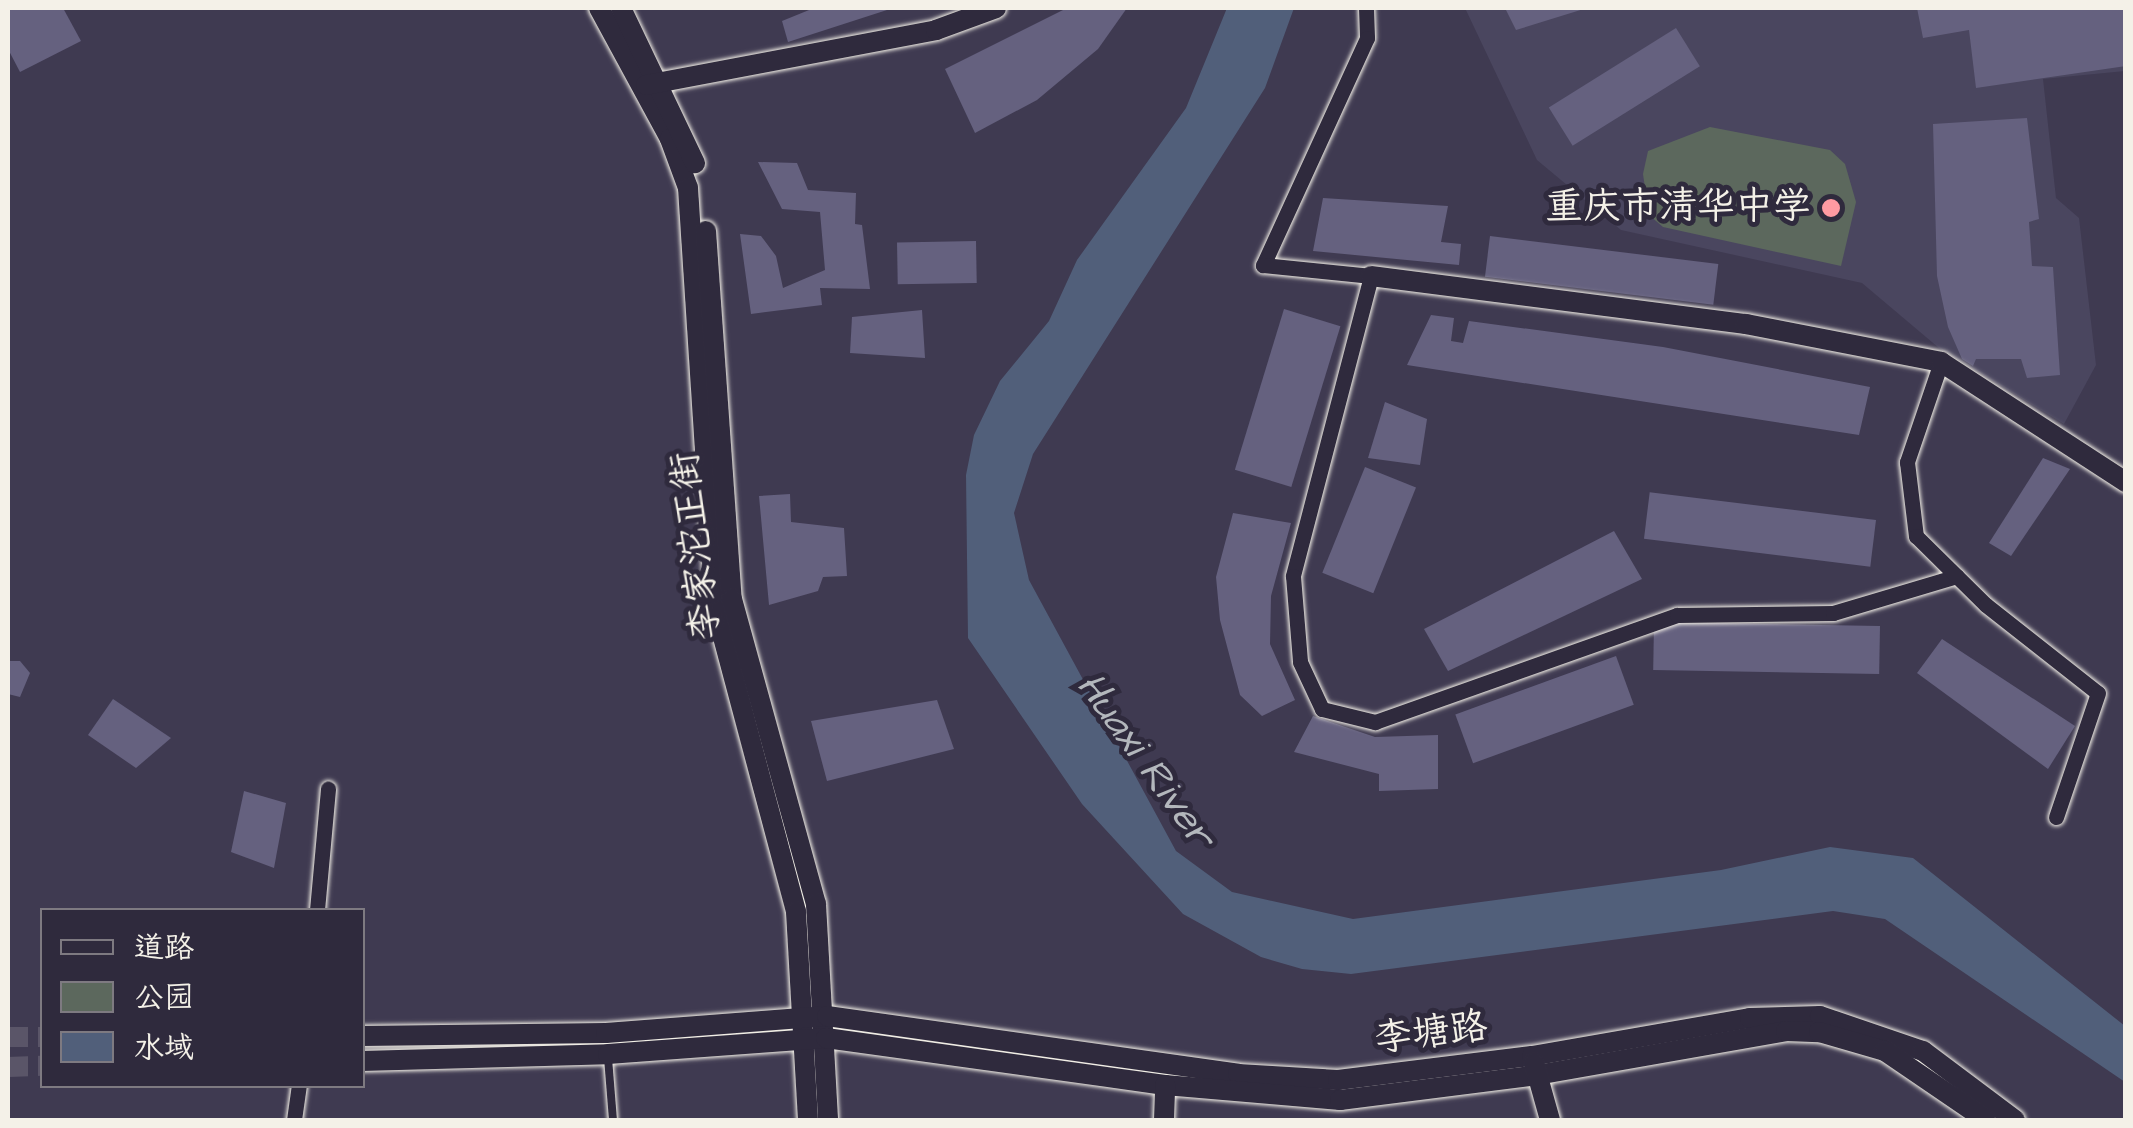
<!DOCTYPE html>
<html>
<head>
<meta charset="utf-8">
<style>
  body { margin:0 }
  #map { position:relative; width:2133px; height:1128px; overflow:hidden; background:#3f3a51; font-family:"Architects Daughter","LXGW WenKai TC",sans-serif }
  div>[style] { position:absolute }
  .built>* { inset:0; background:#4a465f }
  .green>* { inset:0; background:#5c685d }
  .water>* { inset:0; background:#515f7a }
  .building>* { inset:0; background:#65617f; transform-origin:0 0 }
  .secondary-tunnel>* { height:20px; margin-top:-10px; transform-origin:0; background:repeating-linear-gradient(90deg,#5a5568 0 20px,transparent 0 30px) }
  .roads { filter:drop-shadow(0 0 2px #f4f1e8) drop-shadow(0 0 2px #f4f1e8) }
  .lane>* { height:8px; margin:-4px; padding:0 4px; transform-origin:4px; border-radius:4px; background:#2f2a3d }
  .street>* { height:15px; margin:-7.5px; padding:0 7.5px; transform-origin:7.5px; border-radius:7.5px; background:#2f2a3d }
  .secondary>* { height:20px; margin:-10px; padding:0 10px; transform-origin:10px; border-radius:10px; background:#2f2a3d }
  .dots>* { width:28px; height:28px; translate:-50% -50%; box-sizing:border-box; border:5px solid #2f2a3d; border-radius:50% }
  span { translate:-50% -50%; white-space:nowrap; text-align:center; line-height:1.15; -webkit-text-stroke:10px #2f2a3d; paint-order:stroke }
  .poi-label { font-size:38px; color:#f4f1e8 }
  .right { translate:-100% -50%; text-align:right }
  .street-label { font-size:38px; color:#f4f1e8 }
  .water-label { font-size:40px; color:#b3b7bc; font-style:italic }
  .frame { position:absolute; inset:0; border:10px solid #f4f1e8; pointer-events:none }
  .legend { position:absolute; left:40px; top:908px; width:325px; height:180px; box-sizing:border-box; background:#2f2a3d; border:2px solid #7e7a81; margin:0; padding:12px 18px; list-style:none; font-size:30px; color:#f4f1e8 }
  .legend li { display:flex; align-items:center; gap:20px; height:50px }
  .legend b { width:50px; border:2px solid #7e7a81 }
</style>
</head>
<body>
<div id="map">
  <div class="built">
    <div style="clip-path:polygon(1465px 8px,2125px 8px,2125px 71px,2043px 79px,2056px 198px,2079px 218px,2096px 365px,2064px 424px,1939px 348px,1862px 283px,1621px 230px,1537px 160px)"></div>
  </div>
  <div class="green">
    <div style="clip-path:polygon(1710px 127px,1830px 150px,1845px 164px,1856px 202px,1841px 266px,1663px 227px,1649px 215px,1643px 174px,1648px 151px)"></div>
  </div>
  <div class="water">
    <div style="clip-path:polygon(1227px 8px,1294px 8px,1265px 88px,1033px 454px,1014px 513px,1029px 580px,1176px 851px,1232px 892px,1353px 919px,1721px 870px,1830px 847px,1913px 858px,2125px 1026px,2125px 1082px,1885px 919px,1833px 911px,1351px 974px,1302px 969px,1261px 957px,1183px 914px,1082px 804px,968px 638px,966px 475px,974px 435px,1000px 381px,1049px 321px,1077px 260px,1186px 108px)"></div>
  </div>
  <div class="building">
    <div style="clip-path:polygon(8px 8px,63px 8px,81px 41px,20px 72px,8px 49px)"></div>
    <div style="clip-path:polygon(814px 8px,887px 8px,887px 10px,788px 42px,782px 21px)"></div>
    <div style="clip-path:polygon(1067px 8px,1127px 8px,1098px 49px,1037px 100px,975px 133px,945px 69px)"></div>
    <div style="clip-path:polygon(1505px 8px,1587px 8px,1516px 30px)"></div>
    <div style="clip-path:polygon(1917px 8px,2126px 8px,2126px 66px,1976px 88px,1969px 30px,1923px 38px)"></div>
    <div style="left:1676px;top:28px;width:45px;height:150px;rotate:58deg"></div>
    <div style="clip-path:polygon(2027px 118px,2039px 219px,2029px 222px,2032px 266px,2053px 267px,2060px 375px,2027px 378px,2021px 359px,1976px 359px,1973px 366px,1962px 359px,1948px 327px,1937px 276px,1933px 124px)"></div>
    <div style="clip-path:polygon(758px 162px,797px 163px,808px 190px,856px 193px,855px 224px,862px 225px,870px 289px,820px 288px,822px 305px,751px 314px,740px 234px,761px 236px,776px 256px,783px 288px,825px 270px,820px 212px,782px 209px)"></div>
    <div style="clip-path:polygon(1323px 198px,1448px 206px,1441px 242px,1461px 244px,1459px 265px,1313px 251px)"></div>
    <div style="left:1490px;top:236px;width:230px;height:41px;rotate:7deg"></div>
    <div style="left:976px;top:241px;width:42px;height:79px;rotate:89deg"></div>
    <div style="left:1284px;top:309px;width:59px;height:168px;rotate:17deg"></div>
    <div style="clip-path:polygon(922px 310px,925px 358px,850px 353px,852px 317px)"></div>
    <div style="clip-path:polygon(1431px 315px,1454px 318px,1451px 341px,1463px 343px,1469px 321px,1663px 347px,1870px 387px,1859px 435px,1407px 365px)"></div>
    <div style="clip-path:polygon(1385px 402px,1427px 419px,1420px 465px,1368px 458px)"></div>
    <div style="clip-path:polygon(2043px 458px,2070px 469px,2011px 556px,1989px 543px)"></div>
    <div style="left:1365px;top:467px;width:55px;height:114px;rotate:22deg"></div>
    <div style="clip-path:polygon(790px 494px,791px 522px,844px 528px,847px 576px,823px 577px,818px 591px,769px 605px,759px 496px)"></div>
    <div style="clip-path:polygon(1233px 513px,1291px 523px,1271px 596px,1270px 644px,1295px 700px,1262px 716px,1240px 695px,1220px 620px,1216px 577px)"></div>
    <div style="left:1876px;top:520px;width:47px;height:228px;rotate:97deg"></div>
    <div style="clip-path:polygon(1614px 531px,1642px 579px,1448px 671px,1424px 629px)"></div>
    <div style="left:1880px;top:626px;width:48px;height:226px;rotate:91deg"></div>
    <div style="clip-path:polygon(1942px 639px,2075px 726px,2048px 769px,1917px 673px)"></div>
    <div style="left:1616px;top:656px;width:52px;height:171px;rotate:70deg"></div>
    <div style="clip-path:polygon(8px 661px,20px 661px,30px 673px,20px 697px,8px 694px)"></div>
    <div style="clip-path:polygon(113px 699px,171px 738px,136px 768px,88px 735px)"></div>
    <div style="clip-path:polygon(937px 700px,954px 749px,827px 781px,811px 721px)"></div>
    <div style="clip-path:polygon(1313px 716px,1375px 737px,1438px 735px,1438px 789px,1379px 791px,1379px 774px,1294px 752px)"></div>
    <div style="clip-path:polygon(244px 791px,286px 803px,274px 868px,231px 852px)"></div>
  </div>
  <div class="secondary-tunnel">
    <div style="left:8px;top:1037px;width:34px"></div>
    <div style="left:8px;top:1067px;width:34px;rotate:-2deg"></div>
  </div>
  <div class="roads">
    <div class="lane">
      <div style="left:608px;top:1058px;width:62px;rotate:85.4deg"></div>
    </div>
    <div class="street">
      <div style="left:1366px;top:8px;width:30px;rotate:88deg"></div>
      <div style="left:1367px;top:38px;width:250px;rotate:114.6deg"></div>
      <div style="left:1263px;top:265px;width:109px;rotate:5.8deg"></div>
      <div style="left:1371px;top:276px;width:310px;rotate:104.6deg"></div>
      <div style="left:1293px;top:576px;width:86px;rotate:85.3deg"></div>
      <div style="left:1300px;top:662px;width:52px;rotate:64.9deg"></div>
      <div style="left:1322px;top:709px;width:55px;rotate:13.8deg"></div>
      <div style="left:1375px;top:722px;width:320px;rotate:-19.5deg"></div>
      <div style="left:1677px;top:615px;width:156px;rotate:-0.7deg"></div>
      <div style="left:1833px;top:613px;width:129px;rotate:-16.6deg"></div>
      <div style="left:1941px;top:362px;width:106px;rotate:108.8deg"></div>
      <div style="left:1907px;top:462px;width:75px;rotate:83.1deg"></div>
      <div style="left:1916px;top:536px;width:98px;rotate:44.6deg"></div>
      <div style="left:1986px;top:605px;width:142px;rotate:38.2deg"></div>
      <div style="left:2098px;top:693px;width:131px;rotate:108.7deg"></div>
      <div style="left:317px;top:910px;width:122px;rotate:-84.8deg"></div>
      <div style="left:294px;top:1120px;width:34px;rotate:-82deg"></div>
    </div>
    <div class="secondary">
      <div style="left:599px;top:8px;width:149px;rotate:61.5deg"></div>
      <div style="left:670px;top:139px;width:52px;rotate:69.8deg"></div>
      <div style="left:688px;top:188px;width:420px;rotate:86.3deg"></div>
      <div style="left:715px;top:607px;width:316px;rotate:75.1deg"></div>
      <div style="left:796px;top:912px;width:208px;rotate:86.7deg"></div>
      <div style="left:621px;top:8px;width:172px;rotate:64.5deg"></div>
      <div style="left:646px;top:85px;width:295px;rotate:-10.7deg"></div>
      <div style="left:936px;top:30px;width:64px;rotate:-20.1deg"></div>
      <div style="left:706px;top:231px;width:369px;rotate:86deg"></div>
      <div style="left:732px;top:599px;width:316px;rotate:74.6deg"></div>
      <div style="left:816px;top:904px;width:216px;rotate:86.8deg"></div>
      <div style="left:1371px;top:276px;width:378px;rotate:7.3deg"></div>
      <div style="left:1746px;top:324px;width:199px;rotate:11deg"></div>
      <div style="left:1941px;top:362px;width:221px;rotate:33deg"></div>
      <div style="left:362px;top:1036px;width:244px;rotate:-0.7deg"></div>
      <div style="left:606px;top:1033px;width:222px;rotate:-4.4deg"></div>
      <div style="left:827px;top:1016px;width:415px;rotate:8deg"></div>
      <div style="left:1238px;top:1074px;width:100px;rotate:3.4deg"></div>
      <div style="left:1338px;top:1080px;width:195px;rotate:-7.1deg"></div>
      <div style="left:1532px;top:1056px;width:221px;rotate:-9.9deg"></div>
      <div style="left:1750px;top:1018px;width:70px;rotate:-1.6deg"></div>
      <div style="left:1820px;top:1016px;width:109px;rotate:18.8deg"></div>
      <div style="left:1923px;top:1051px;width:115px;rotate:36.9deg"></div>
      <div style="left:362px;top:1061px;width:246px;rotate:-1.6deg"></div>
      <div style="left:608px;top:1054px;width:219px;rotate:-4.2deg"></div>
      <div style="left:826px;top:1038px;width:342px;rotate:7.9deg"></div>
      <div style="left:1165px;top:1085px;width:176px;rotate:4.9deg"></div>
      <div style="left:1340px;top:1100px;width:199px;rotate:-7.2deg"></div>
      <div style="left:1537px;top:1075px;width:253px;rotate:-10deg"></div>
      <div style="left:1786px;top:1031px;width:33px;rotate:2deg"></div>
      <div style="left:1819px;top:1032px;width:69px;rotate:16.1deg"></div>
      <div style="left:1885px;top:1051px;width:122px;rotate:34.3deg"></div>
      <div style="left:1534px;top:1063px;width:59px;rotate:74.3deg"></div>
      <div style="left:1164px;top:1120px;width:35px;rotate:-88deg"></div>
    </div>
  </div>
  <div class="dots">
    <div style="left:1831px;top:208px;background:#ff9aa2"></div>
  </div>
  <div class="poi-label">
    <span class="right" style="left:1811px;top:208px">重庆市清华中学</span>
  </div>
  <div class="street-label">
    <span style="left:697px;top:546px;rotate:-97deg">李家沱正街</span>
    <span style="left:1431px;top:1034px;rotate:-7deg">李塘路</span>
  </div>
  <div class="water-label">
    <span style="left:1145px;top:761px;rotate:54deg">Huaxi River</span>
  </div>
  <div class="frame"></div>
  <ul class="legend">
  <li><b style="height:12px;background:#2f2a3d"></b>道路</li>
  <li><b style="height:28px;background:#5c685d"></b>公园</li>
  <li><b style="height:28px;background:#515f7a"></b>水域</li>
  </ul>
</div>
</body>
</html>
